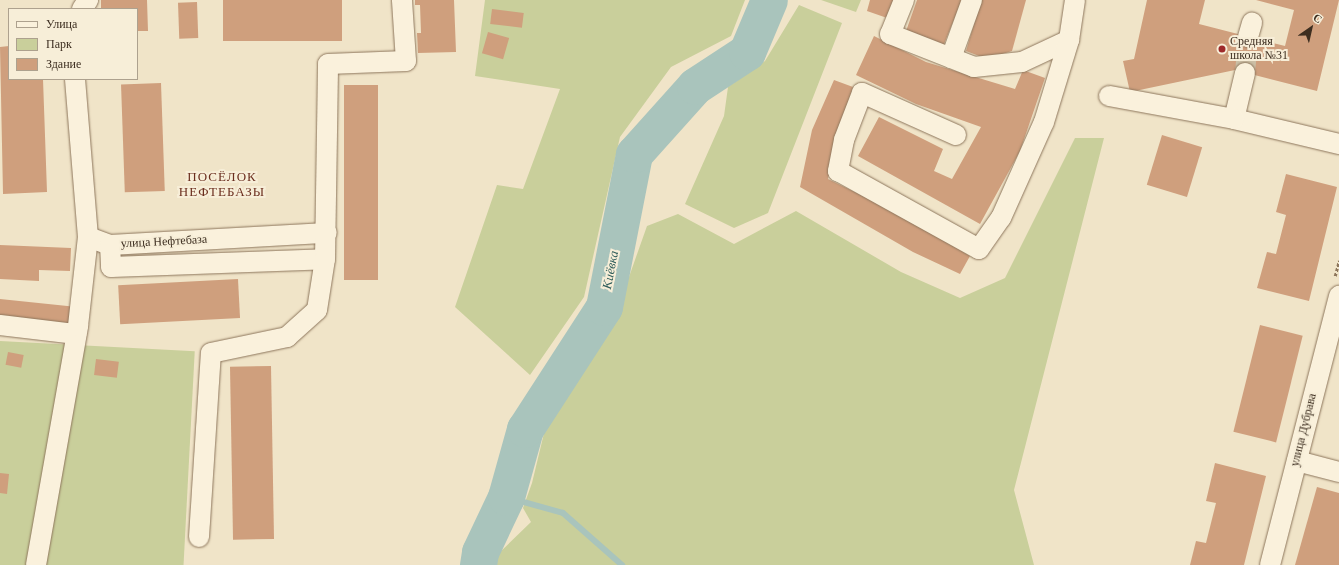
<!DOCTYPE html>
<html>
<head>
<meta charset="utf-8">
<style>
  body { margin:0 }
  #map { position:relative; width:1339px; height:565px; overflow:hidden; background:#f0e4c8; font-family:Georgia,serif }
  div>[style] { position:absolute }
  .green>* { inset:0; background:#c9cf9b; transform-origin:0 0 }
  .stream>* { height:6px; margin:-3px; padding:0 3px; transform-origin:3px; border-radius:3px; background:#a9c4bc }
  .river>* { height:37px; margin:-18.5px; padding:0 18.5px; transform-origin:18.5px; border-radius:18.5px; background:#a9c4bc }
  .building>* { inset:0; background:#cf9f7d; transform-origin:0 0 }
  .minor-tunnel>* { height:20px; margin-top:-10px; transform-origin:0; background:repeating-linear-gradient(90deg,#ccc0a6 0 20px,transparent 0 30px) }
  .path>* { height:2.5px; margin-top:-1.25px; transform-origin:0; background:repeating-linear-gradient(90deg,#8d765c 0 3px,transparent 0 5px) }
  .roads { filter:drop-shadow(0 0 1px #8d765c) drop-shadow(0 0 1px #8d765c) }
  .minor>* { height:20px; margin:-10px; padding:0 10px; transform-origin:10px; border-radius:10px; background:#faf1dc }
  .dots>* { width:11px; height:11px; translate:-50% -50%; box-sizing:border-box; border:2px solid #f7eed8; border-radius:50% }
  span { translate:-50% -50%; white-space:nowrap; text-align:center; line-height:1.15; -webkit-text-stroke:4px #f7eed8; paint-order:stroke }
  .poi-label { font-size:12px; color:#3d2e20 }
  .left { translate:0 -50%; text-align:left }
  .street-label { font-size:12px; color:#3d2e20 }
  .neighbourhood-label { font-size:13px; color:#6b2e1e; letter-spacing:1px }
  .water-label { font-size:13px; color:#2f5d5a; font-style:italic }
  .legend { position:absolute; left:8px; top:8px; width:130px; height:72px; box-sizing:border-box; background:#f7eed8; border:1px solid #ada18e; margin:0; padding:5px 7px; list-style:none; font-size:12px; color:#3d2e20 }
  .legend li { display:flex; align-items:center; gap:8px; height:20px }
  .legend b { width:20px; border:1px solid #ada18e }
  .north { position:absolute; left:1291px; top:8px; width:40px; height:40px; -webkit-text-stroke:3px #f7eed8; paint-order:stroke; rotate:34deg; font-size:11px; font-weight:700; line-height:16px; text-align:center; color:#3d2e20 }
  .north::after { content:''; display:block; margin:auto; width:14px; height:18px; background:#3d2e20; clip-path:polygon(50% 0,100% 100%,50% 72%,0 100%) }
</style>
</head>
<body>
<div id="map">
  <div class="green">
    <div style="clip-path:polygon(485px 0,745px 0,731px 36px,671px 67px,620px 137px,584px 297px,530px 375px,455px 307px,497px 185px,523px 189px,560px 89px,475px 76px)"></div>
    <div style="clip-path:polygon(821px 0,861px 0,856px 12px)"></div>
    <div style="clip-path:polygon(799px 5px,842px 23px,768px 213px,734px 228px,685px 204px,724px 116px,728px 87px,765px 61px)"></div>
    <div style="clip-path:polygon(1075px 138px,1104px 138px,1014px 490px,1034px 565px,495px 565px,497px 555px,531px 522px,523px 508px,532px 483px,545px 429px,612px 325px,647px 226px,678px 214px,734px 244px,796px 211px,901px 272px,960px 298px,1005px 278px)"></div>
    <div style="left:0;top:341px;width:195px;height:224px;rotate:3deg"></div>
  </div>
  <div class="stream">
    <div style="left:506px;top:497px;width:59px;rotate:15.7deg"></div>
    <div style="left:563px;top:513px;width:79px;rotate:41.4deg"></div>
  </div>
  <div class="river">
    <div style="left:478px;top:565px;width:13px;rotate:-81deg"></div>
    <div style="left:480px;top:552px;width:61px;rotate:-64.7deg"></div>
    <div style="left:506px;top:497px;width:71px;rotate:-74.4deg"></div>
    <div style="left:525px;top:429px;width:145px;rotate:-57.1deg"></div>
    <div style="left:604px;top:307px;width:156px;rotate:-78.9deg"></div>
    <div style="left:634px;top:154px;width:91px;rotate:-48.1deg"></div>
    <div style="left:695px;top:86px;width:62px;rotate:-33.2deg"></div>
    <div style="left:747px;top:52px;width:56px;rotate:-67.1deg"></div>
  </div>
  <div class="building">
    <div style="clip-path:polygon(101px 0,147px 0,148px 31px,137px 31px,137px 9px,101px 9px)"></div>
    <div style="left:223px;top:0;width:119px;height:41px"></div>
    <div style="clip-path:polygon(415px 0,454px 0,456px 52px,418px 53px,417px 33px,421px 33px,420px 5px,415px 5px)"></div>
    <div style="clip-path:polygon(870px 0,898px 0,890px 19px,867px 11px)"></div>
    <div style="clip-path:polygon(917px 0,962px 0,942px 49px,905px 34px)"></div>
    <div style="clip-path:polygon(981px 0,1026px 0,1012px 51px,987px 59px,966px 51px)"></div>
    <div style="clip-path:polygon(1147px 0,1205px 0,1199px 24px,1285px 46px,1294px 10px,1256px 0,1339px 0,1317px 91px,1235px 70px,1130px 92px,1123px 61px,1134px 59px)"></div>
    <div style="left:197px;top:2px;width:36px;height:19px;rotate:88deg"></div>
    <div style="left:492px;top:9px;width:32px;height:15px;rotate:7deg"></div>
    <div style="left:488px;top:32px;width:22px;height:22px;rotate:16deg"></div>
    <div style="clip-path:polygon(874px 36px,926px 62px,1015px 89px,1023px 70px,1045px 78px,1020px 151px,980px 224px,858px 156px,879px 117px,943px 149px,934px 171px,952px 179px,981px 127px,916px 104px,856px 75px)"></div>
    <div style="clip-path:polygon(9px 46px,9px 79px,43px 79px,47px 192px,3px 194px,0 47px)"></div>
    <div style="clip-path:polygon(834px 80px,853px 87px,837px 137px,828px 179px,900px 214px,970px 256px,960px 274px,913px 252px,800px 187px,812px 130px)"></div>
    <div style="left:161px;top:83px;width:108px;height:40px;rotate:88deg"></div>
    <div style="left:344px;top:85px;width:34px;height:195px"></div>
    <div style="left:1162px;top:135px;width:42px;height:52px;rotate:17deg"></div>
    <div style="clip-path:polygon(1286px 174px,1337px 187px,1309px 301px,1257px 288px,1267px 252px,1276px 254px,1286px 215px,1276px 212px)"></div>
    <div style="clip-path:polygon(0 245px,71px 248px,70px 271px,39px 270px,39px 281px,0 279px)"></div>
    <div style="left:238px;top:279px;width:39px;height:120px;rotate:87deg"></div>
    <div style="left:0;top:299px;width:75px;height:17px;rotate:6deg"></div>
    <div style="left:1260px;top:325px;width:44px;height:110px;rotate:14deg"></div>
    <div style="left:8px;top:352px;width:16px;height:13px;rotate:11deg"></div>
    <div style="left:96px;top:359px;width:23px;height:16px;rotate:7deg"></div>
    <div style="left:271px;top:366px;width:173px;height:41px;rotate:89deg"></div>
    <div style="clip-path:polygon(1215px 463px,1266px 476px,1244px 565px,1190px 565px,1196px 541px,1206px 543px,1216px 503px,1206px 501px)"></div>
    <div style="clip-path:polygon(0 473px,9px 474px,7px 494px,0 493px)"></div>
    <div style="clip-path:polygon(1317px 487px,1339px 493px,1339px 565px,1295px 565px)"></div>
  </div>
  <div class="minor-tunnel">
    <div style="left:1245px;top:73px;width:36px;rotate:-85deg"></div>
  </div>
  <div class="path">
    <div style="left:1335px;top:276px;width:16px;rotate:-75deg"></div>
  </div>
  <div class="roads">
    <div class="minor">
      <div style="left:904px;top:0;width:37px;rotate:112deg"></div>
      <div style="left:890px;top:34px;width:90px;rotate:21.4deg"></div>
      <div style="left:974px;top:67px;width:48px;rotate:-5.9deg"></div>
      <div style="left:1022px;top:62px;width:52px;rotate:-25.1deg"></div>
      <div style="left:1069px;top:40px;width:40px;rotate:-81.5deg"></div>
      <div style="left:82px;top:9px;width:11px;rotate:-56deg"></div>
      <div style="left:1248px;top:37px;width:15px;rotate:-74deg"></div>
      <div style="left:951px;top:58px;width:62px;rotate:-70.1deg"></div>
      <div style="left:1245px;top:73px;width:47px;rotate:103.4deg"></div>
      <div style="left:1234px;top:119px;width:108px;rotate:13.4deg"></div>
      <div style="left:75px;top:79px;width:159px;rotate:85.3deg"></div>
      <div style="left:88px;top:237px;width:23px;rotate:20deg"></div>
      <div style="left:110px;top:245px;width:217px;rotate:-3.2deg"></div>
      <div style="left:1109px;top:96px;width:127px;rotate:10.4deg"></div>
      <div style="left:956px;top:135px;width:103px;rotate:-155.9deg"></div>
      <div style="left:862px;top:93px;width:50px;rotate:111deg"></div>
      <div style="left:844px;top:140px;width:32px;rotate:101deg"></div>
      <div style="left:838px;top:171px;width:161px;rotate:29deg"></div>
      <div style="left:979px;top:249px;width:38px;rotate:-55deg"></div>
      <div style="left:1001px;top:218px;width:105px;rotate:-65.9deg"></div>
      <div style="left:1044px;top:122px;width:86px;rotate:-73deg"></div>
      <div style="left:110px;top:245px;width:22px;rotate:87deg"></div>
      <div style="left:111px;top:267px;width:214px;rotate:-2.1deg"></div>
      <div style="left:325px;top:259px;width:195px;rotate:-89.1deg"></div>
      <div style="left:328px;top:64px;width:78px;rotate:-2.2deg"></div>
      <div style="left:406px;top:61px;width:61px;rotate:-93.8deg"></div>
      <div style="left:0;top:325px;width:77px;rotate:6.8deg"></div>
      <div style="left:1297px;top:461px;width:43px;rotate:14.7deg"></div>
      <div style="left:199px;top:537px;width:184px;rotate:-86.3deg"></div>
      <div style="left:211px;top:353px;width:78px;rotate:-11.9deg"></div>
      <div style="left:287px;top:337px;width:40px;rotate:-42deg"></div>
      <div style="left:317px;top:310px;width:52px;rotate:-81.1deg"></div>
      <div style="left:36px;top:565px;width:243px;rotate:-80deg"></div>
      <div style="left:78px;top:326px;width:90px;rotate:-83.6deg"></div>
      <div style="left:1270px;top:565px;width:278px;rotate:-75.6deg"></div>
    </div>
  </div>
  <div class="dots">
    <div style="left:1222px;top:49px;background:#9e2a2b"></div>
  </div>
  <div class="poi-label">
    <span class="left" style="left:1230px;top:49px">Средняя<br>школа №31</span>
  </div>
  <div class="street-label">
    <span style="left:164px;top:242px;rotate:-3deg">улица Нефтебаза</span>
    <span style="left:1304px;top:430px;rotate:-76deg">улица Дубрава</span>
  </div>
  <div class="neighbourhood-label">
    <span style="left:222px;top:185px">ПОСЁЛОК<br>НЕФТЕБАЗЫ</span>
  </div>
  <div class="water-label">
    <span style="left:611px;top:270px;rotate:-79deg">Киёвка</span>
  </div>
  <ul class="legend">
  <li><b style="height:5px;background:#faf1dc"></b>Улица</li>
  <li><b style="height:11px;background:#c9cf9b"></b>Парк</li>
  <li><b style="height:11px;background:#cf9f7d"></b>Здание</li>
  </ul>
  <div class="north">С</div>
</div>
</body>
</html>
